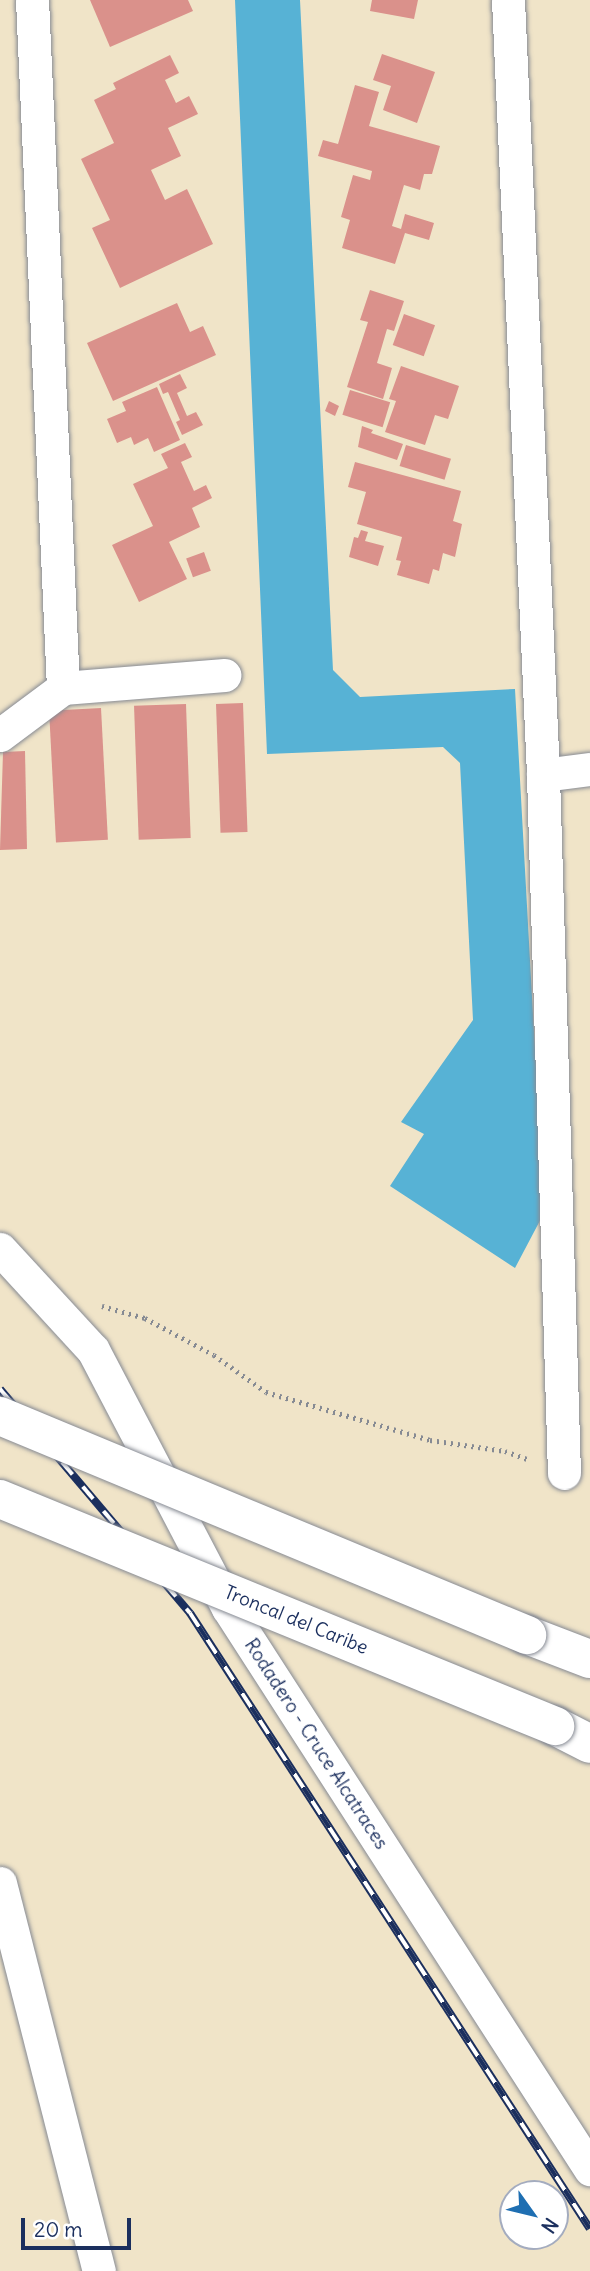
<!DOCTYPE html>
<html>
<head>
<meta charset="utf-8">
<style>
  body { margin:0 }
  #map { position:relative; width:590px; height:2271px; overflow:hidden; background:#f0e4c8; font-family:Delius,sans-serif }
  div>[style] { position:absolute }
  .water>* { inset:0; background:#57b2d5 }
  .building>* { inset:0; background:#da918b; transform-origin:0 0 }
  .path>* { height:4.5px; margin-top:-2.25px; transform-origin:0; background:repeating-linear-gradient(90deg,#868a93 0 2px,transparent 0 7px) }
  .roads { filter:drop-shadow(0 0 2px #868a93) drop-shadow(0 0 2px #868a93) }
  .minor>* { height:33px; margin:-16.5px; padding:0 16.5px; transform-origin:16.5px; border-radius:16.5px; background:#fff }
  .trunk>* { height:38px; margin:-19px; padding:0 19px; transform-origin:19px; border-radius:19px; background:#fff }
  .rail>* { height:8px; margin-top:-4px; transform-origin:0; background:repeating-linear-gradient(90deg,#fff 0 16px,#1b2f5e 0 32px); box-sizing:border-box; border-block:2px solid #1b2f5e }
  .bridges { filter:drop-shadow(0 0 2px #868a93) drop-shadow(0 0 2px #868a93) }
  .trunk-bridge>* { height:38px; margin:-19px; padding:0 19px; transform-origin:19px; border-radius:19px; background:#fff }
  span { translate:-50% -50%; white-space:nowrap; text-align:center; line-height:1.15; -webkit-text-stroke:5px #fff; paint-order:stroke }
  .street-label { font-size:19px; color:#1b2f5e }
  .north { position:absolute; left:499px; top:2180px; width:70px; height:70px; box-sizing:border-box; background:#fff; border:2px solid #a4acbf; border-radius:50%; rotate:124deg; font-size:19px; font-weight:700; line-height:28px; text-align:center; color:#1b2f5e }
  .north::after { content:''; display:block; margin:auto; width:24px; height:32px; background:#1f6fb2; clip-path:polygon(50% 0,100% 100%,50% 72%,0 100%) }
  .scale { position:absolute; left:21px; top:2218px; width:110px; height:32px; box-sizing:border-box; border:4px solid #1b2f5e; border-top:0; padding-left:9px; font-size:21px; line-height:24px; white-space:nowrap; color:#1b2f5e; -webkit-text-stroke:5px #fff; paint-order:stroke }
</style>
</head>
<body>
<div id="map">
  <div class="water">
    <div style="clip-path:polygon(235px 0,300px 0,333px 670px,360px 697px,515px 689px,544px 1213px,515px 1268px,390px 1186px,424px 1134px,401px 1122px,473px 1020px,460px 763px,443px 747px,267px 754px)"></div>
  </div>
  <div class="building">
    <div style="clip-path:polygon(90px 0,188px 0,193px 11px,110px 47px)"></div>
    <div style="clip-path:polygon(372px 0,418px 0,414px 19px,370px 11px)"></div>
    <div style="clip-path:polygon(382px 54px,435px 72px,417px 123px,383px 110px,391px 86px,373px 80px)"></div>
    <div style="clip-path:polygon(170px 55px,179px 73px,165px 80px,176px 103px,189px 96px,198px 114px,168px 128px,181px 156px,151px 170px,165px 200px,187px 189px,213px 244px,120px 288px,92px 228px,110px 220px,81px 159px,114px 143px,94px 100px,116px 89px,113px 83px)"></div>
    <div style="clip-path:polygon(355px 85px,379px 92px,369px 126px,440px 146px,432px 174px,424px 174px,420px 190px,404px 185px,392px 226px,401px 229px,405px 214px,434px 223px,429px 240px,405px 233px,395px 264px,342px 248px,350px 220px,341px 217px,353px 175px,370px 180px,372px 171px,318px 156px,323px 140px,338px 144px)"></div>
    <div style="clip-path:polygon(370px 290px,404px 301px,394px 331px,387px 329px,377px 363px,392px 368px,383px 399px,347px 387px,368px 322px,360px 320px)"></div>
    <div style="clip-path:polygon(177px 303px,190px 332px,203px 326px,216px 355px,113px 401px,87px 343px)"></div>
    <div style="left:404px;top:314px;width:33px;height:33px;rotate:20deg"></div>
    <div style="clip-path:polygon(401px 366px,459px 386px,448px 419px,435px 415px,425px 445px,385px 432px,396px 401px,389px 399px)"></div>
    <div style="clip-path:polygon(180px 374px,187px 388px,177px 393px,187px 416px,196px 412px,203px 425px,182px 435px,176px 422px,180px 420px,168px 392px,163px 394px,159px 384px)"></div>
    <div style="clip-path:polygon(157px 387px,180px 440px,154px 452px,148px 438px,134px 445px,131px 437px,117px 443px,107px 419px,126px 411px,122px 402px)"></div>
    <div style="left:350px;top:390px;width:42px;height:26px;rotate:17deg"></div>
    <div style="clip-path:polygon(329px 401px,339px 406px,335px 416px,325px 411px)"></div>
    <div style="clip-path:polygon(362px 426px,373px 430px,371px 433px,403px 444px,397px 460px,358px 447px)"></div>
    <div style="clip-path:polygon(185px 443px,192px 457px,181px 462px,194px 491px,206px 485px,212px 498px,192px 508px,200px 527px,169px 542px,187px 579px,139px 602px,112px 545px,153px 526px,133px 484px,168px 468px,161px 454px)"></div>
    <div style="left:406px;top:445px;width:47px;height:22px;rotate:17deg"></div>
    <div style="clip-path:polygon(355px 462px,461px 491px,453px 521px,462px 524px,455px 557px,443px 553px,439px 571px,433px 569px,429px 584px,397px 575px,401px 561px,396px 560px,402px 537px,357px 524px,366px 492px,348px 487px)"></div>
    <div style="clip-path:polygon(361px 530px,368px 532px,365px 541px,384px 546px,378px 566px,349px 557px,354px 537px,358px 538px)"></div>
    <div style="left:204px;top:552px;width:20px;height:19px;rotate:70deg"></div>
    <div style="left:243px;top:703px;width:129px;height:27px;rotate:88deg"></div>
    <div style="left:186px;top:704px;width:134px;height:52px;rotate:88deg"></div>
    <div style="left:101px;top:708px;width:132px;height:52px;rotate:87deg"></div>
    <div style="clip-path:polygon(25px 751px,27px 849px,0 850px,3px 752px)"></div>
  </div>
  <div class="path">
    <div style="left:102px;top:1306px;width:45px;rotate:15.6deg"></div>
    <div style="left:145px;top:1318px;width:78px;rotate:28.2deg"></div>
    <div style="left:214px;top:1355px;width:64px;rotate:35.4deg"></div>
    <div style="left:266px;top:1392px;width:171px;rotate:16.3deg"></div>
    <div style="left:430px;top:1440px;width:76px;rotate:8.3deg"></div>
    <div style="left:505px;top:1451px;width:27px;rotate:20deg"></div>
  </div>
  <div class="roads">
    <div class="minor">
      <div style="left:32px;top:0;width:689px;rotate:87.42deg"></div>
      <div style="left:508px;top:0;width:776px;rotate:87.41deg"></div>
      <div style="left:543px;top:775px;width:698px;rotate:88.28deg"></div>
      <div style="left:0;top:735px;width:79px;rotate:-36.7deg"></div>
      <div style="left:63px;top:688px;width:162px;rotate:-4.6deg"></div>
      <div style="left:543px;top:775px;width:47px;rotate:-7.3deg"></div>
      <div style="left:0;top:1249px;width:137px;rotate:47.4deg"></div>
      <div style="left:93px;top:1350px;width:291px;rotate:62.4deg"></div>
      <div style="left:228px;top:1608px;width:668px;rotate:57.17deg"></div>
      <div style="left:0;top:1883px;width:400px;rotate:75.7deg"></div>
    </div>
    <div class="trunk">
      <div style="left:527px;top:1635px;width:67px;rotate:20.9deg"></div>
      <div style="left:555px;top:1726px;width:39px;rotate:27deg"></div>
    </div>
  </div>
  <div class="rail">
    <div style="left:0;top:1389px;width:294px;rotate:49.7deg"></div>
    <div style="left:190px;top:1613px;width:734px;rotate:57deg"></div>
  </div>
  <div class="bridges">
    <div class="trunk-bridge">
      <div style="left:0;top:1416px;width:571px;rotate:22.57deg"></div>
      <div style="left:0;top:1499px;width:600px;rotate:22.25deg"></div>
    </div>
  </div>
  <div class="street-label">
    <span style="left:296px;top:1620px;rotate:22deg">Troncal del Caribe</span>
    <span style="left:316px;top:1744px;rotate:57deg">Rodadero - Cruce Alcatraces</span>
  </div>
  <div class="north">N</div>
  <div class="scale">20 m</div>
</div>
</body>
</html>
